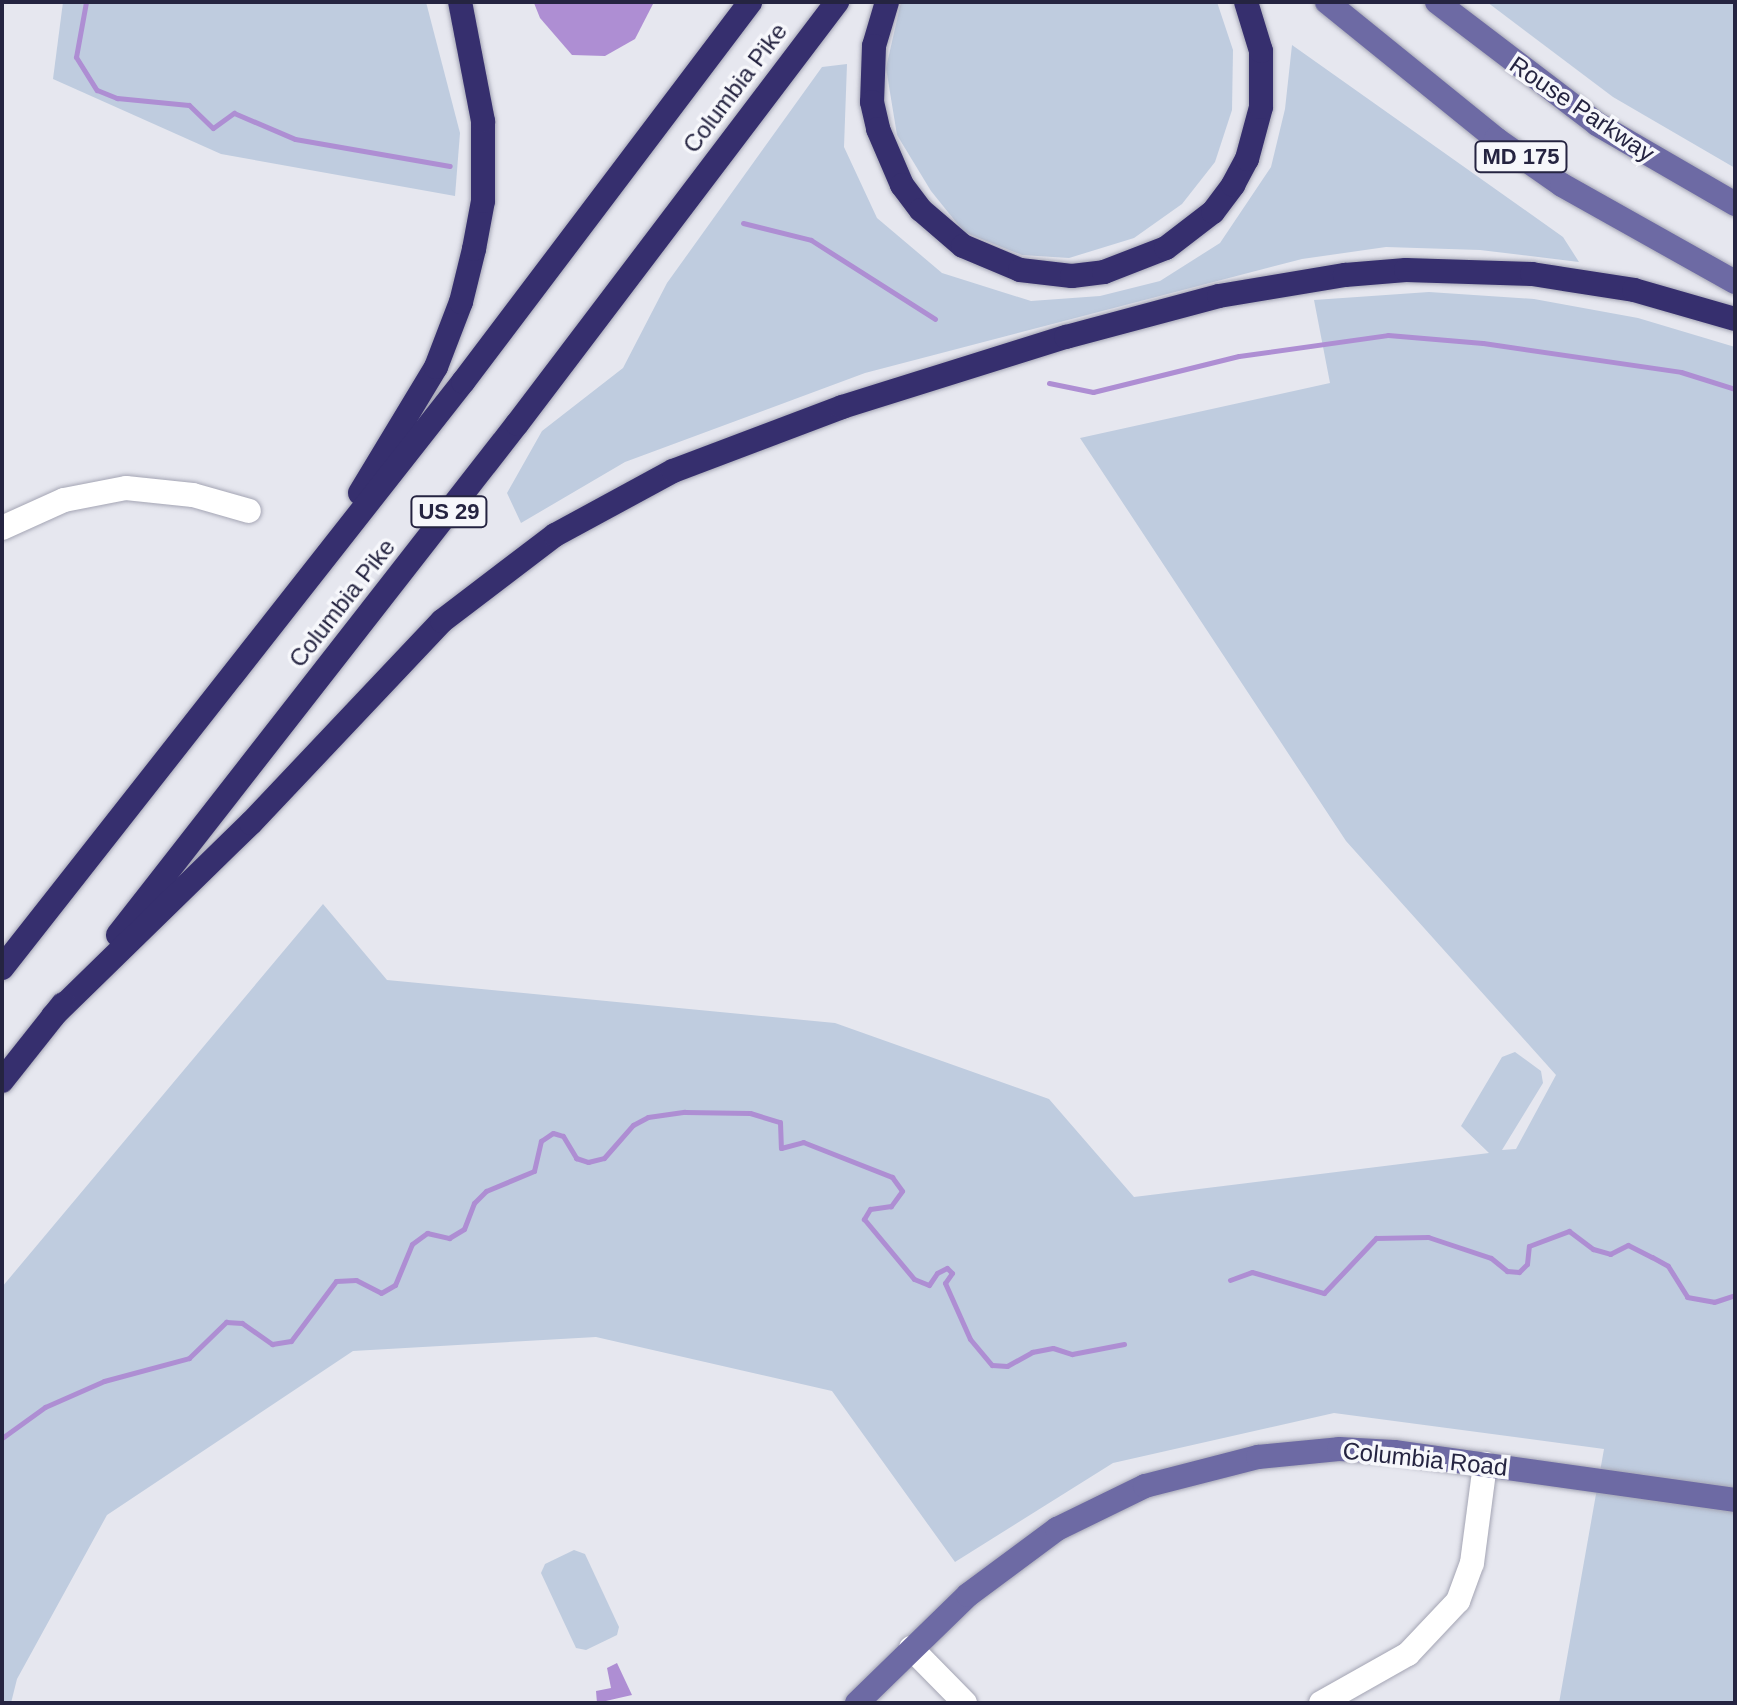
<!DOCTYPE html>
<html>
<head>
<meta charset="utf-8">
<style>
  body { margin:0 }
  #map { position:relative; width:1737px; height:1705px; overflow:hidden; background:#e6e7ef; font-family:Arial,sans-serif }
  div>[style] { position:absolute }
  .green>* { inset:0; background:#bfccdf }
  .water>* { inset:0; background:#ae8ed3 }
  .stream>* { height:5px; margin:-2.5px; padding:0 2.5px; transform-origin:2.5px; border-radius:2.5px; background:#ae8ed3 }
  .roads { filter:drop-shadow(0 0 2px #a4a5b4) drop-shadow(0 0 2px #a4a5b4) }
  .minor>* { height:24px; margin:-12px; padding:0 12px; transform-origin:12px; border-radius:12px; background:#fff }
  .major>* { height:24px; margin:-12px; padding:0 12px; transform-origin:12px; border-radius:12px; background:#6d6aa4 }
  .highway>* { height:24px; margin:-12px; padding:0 12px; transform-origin:12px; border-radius:12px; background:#362f6e }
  span { translate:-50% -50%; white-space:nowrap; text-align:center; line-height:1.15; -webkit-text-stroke:7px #f6f7fb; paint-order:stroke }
  .shield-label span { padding:2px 6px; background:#f6f7fb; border:2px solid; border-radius:6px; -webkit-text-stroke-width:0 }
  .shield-label { font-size:22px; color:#252441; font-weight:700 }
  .street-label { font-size:24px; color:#252441 }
  .frame { position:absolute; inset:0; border:4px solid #252441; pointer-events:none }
</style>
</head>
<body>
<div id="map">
  <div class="green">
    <div style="clip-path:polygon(63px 2px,426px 2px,460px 133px,455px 196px,221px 154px,53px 79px)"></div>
    <div style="clip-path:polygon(901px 2px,1217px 2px,1233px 50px,1232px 110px,1215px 162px,1182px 204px,1134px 238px,1069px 258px,1022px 255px,964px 232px,931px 191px,897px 135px,886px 68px)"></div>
    <div style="clip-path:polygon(1487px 2px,1733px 2px,1735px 168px,1613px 97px)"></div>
    <div style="clip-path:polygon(1292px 45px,1563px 237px,1579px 262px,1480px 250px,1386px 247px,1302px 259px,865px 373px,625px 462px,521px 523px,507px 493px,542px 431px,623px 368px,667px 283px,822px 67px,847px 64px,844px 147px,877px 218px,942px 273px,1031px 301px,1100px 296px,1160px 281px,1220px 243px,1271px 167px,1285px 109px)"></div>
    <div style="clip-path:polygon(1429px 292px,1534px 299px,1638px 318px,1735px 347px,1735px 1703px,1559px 1703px,1604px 1449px,1334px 1413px,1113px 1463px,955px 1562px,832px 1391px,596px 1337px,353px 1351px,107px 1515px,17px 1679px,11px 1703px,2px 1703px,2px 1287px,323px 904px,387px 980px,835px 1023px,1049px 1099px,1134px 1197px,1489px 1153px,1461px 1126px,1502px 1057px,1515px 1052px,1541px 1071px,1543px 1083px,1502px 1150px,1516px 1149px,1556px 1075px,1346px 841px,1080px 438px,1330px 383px,1314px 300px)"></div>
    <div style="clip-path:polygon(574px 1550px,585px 1554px,619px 1627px,617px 1635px,586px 1650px,576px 1648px,541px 1573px,545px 1564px)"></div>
  </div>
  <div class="water">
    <div style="clip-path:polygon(654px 2px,635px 39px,605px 56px,572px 55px,540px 18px,534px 3px)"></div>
    <div style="clip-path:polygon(617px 1663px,632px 1695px,597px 1703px,596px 1691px,611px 1688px,607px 1668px)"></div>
  </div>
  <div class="stream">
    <div style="left:86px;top:2px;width:56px;rotate:100.3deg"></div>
    <div style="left:76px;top:57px;width:39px;rotate:58deg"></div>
    <div style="left:97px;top:90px;width:22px;rotate:22deg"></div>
    <div style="left:117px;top:98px;width:72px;rotate:5.6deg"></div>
    <div style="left:189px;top:105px;width:33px;rotate:44deg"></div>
    <div style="left:213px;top:128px;width:26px;rotate:-36deg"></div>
    <div style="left:234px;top:113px;width:66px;rotate:23.1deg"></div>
    <div style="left:295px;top:139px;width:157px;rotate:9.9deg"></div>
    <div style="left:743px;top:223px;width:70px;rotate:14deg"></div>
    <div style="left:811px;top:240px;width:147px;rotate:32.5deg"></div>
    <div style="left:1049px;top:383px;width:45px;rotate:11.6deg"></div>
    <div style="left:1093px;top:392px;width:150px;rotate:-13.9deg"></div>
    <div style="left:1239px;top:356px;width:150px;rotate:-8deg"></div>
    <div style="left:1388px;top:335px;width:95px;rotate:4.8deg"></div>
    <div style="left:1483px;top:343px;width:200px;rotate:8.3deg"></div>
    <div style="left:1681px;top:372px;width:57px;rotate:17.5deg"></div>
    <div style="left:1230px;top:1280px;width:23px;rotate:-20deg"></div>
    <div style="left:1252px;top:1272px;width:75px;rotate:16.3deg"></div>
    <div style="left:1324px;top:1293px;width:76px;rotate:-46.6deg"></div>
    <div style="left:1376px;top:1238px;width:52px;rotate:-1.1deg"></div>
    <div style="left:1428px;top:1237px;width:66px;rotate:18.4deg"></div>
    <div style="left:1491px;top:1258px;width:21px;rotate:39deg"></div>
    <div style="left:1507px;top:1271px;width:12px;rotate:5deg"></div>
    <div style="left:1519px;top:1272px;width:11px;rotate:-45deg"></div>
    <div style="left:1527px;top:1264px;width:18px;rotate:-84deg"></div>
    <div style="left:1529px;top:1246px;width:43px;rotate:-20.6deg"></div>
    <div style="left:1569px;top:1231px;width:30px;rotate:37deg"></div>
    <div style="left:1593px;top:1249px;width:18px;rotate:16deg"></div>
    <div style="left:1610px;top:1254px;width:20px;rotate:-27deg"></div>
    <div style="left:1628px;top:1245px;width:27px;rotate:27deg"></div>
    <div style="left:1652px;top:1257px;width:18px;rotate:29deg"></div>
    <div style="left:1668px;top:1266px;width:36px;rotate:58deg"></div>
    <div style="left:1687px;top:1297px;width:27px;rotate:10deg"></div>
    <div style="left:1714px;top:1302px;width:22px;rotate:-18deg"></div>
    <div style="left:2px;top:1438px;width:53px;rotate:-35.8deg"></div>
    <div style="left:45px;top:1407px;width:64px;rotate:-23.8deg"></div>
    <div style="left:104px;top:1381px;width:88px;rotate:-15.1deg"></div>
    <div style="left:189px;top:1358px;width:52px;rotate:-44.2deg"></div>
    <div style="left:226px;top:1322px;width:16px;rotate:4deg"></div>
    <div style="left:242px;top:1323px;width:37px;rotate:35deg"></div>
    <div style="left:272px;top:1344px;width:19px;rotate:-9deg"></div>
    <div style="left:291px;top:1341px;width:75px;rotate:-53.1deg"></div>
    <div style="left:336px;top:1281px;width:20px;rotate:-3deg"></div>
    <div style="left:356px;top:1280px;width:28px;rotate:27deg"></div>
    <div style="left:381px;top:1293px;width:16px;rotate:-30deg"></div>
    <div style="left:395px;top:1285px;width:44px;rotate:-67.5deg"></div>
    <div style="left:412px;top:1244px;width:19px;rotate:-36deg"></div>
    <div style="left:427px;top:1233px;width:23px;rotate:13deg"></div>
    <div style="left:449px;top:1238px;width:17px;rotate:-31deg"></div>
    <div style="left:464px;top:1229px;width:28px;rotate:-69deg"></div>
    <div style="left:474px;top:1203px;width:17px;rotate:-45deg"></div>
    <div style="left:486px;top:1191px;width:52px;rotate:-22.6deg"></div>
    <div style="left:534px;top:1171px;width:31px;rotate:-77deg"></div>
    <div style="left:541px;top:1141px;width:14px;rotate:-34deg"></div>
    <div style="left:553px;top:1133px;width:10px;rotate:17deg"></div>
    <div style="left:563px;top:1136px;width:26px;rotate:59deg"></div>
    <div style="left:576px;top:1158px;width:13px;rotate:18deg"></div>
    <div style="left:588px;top:1162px;width:16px;rotate:-14deg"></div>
    <div style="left:604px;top:1158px;width:44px;rotate:-48.7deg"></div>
    <div style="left:633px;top:1125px;width:17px;rotate:-28deg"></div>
    <div style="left:648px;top:1117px;width:37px;rotate:-8deg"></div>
    <div style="left:685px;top:1112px;width:65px;rotate:0.9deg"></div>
    <div style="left:750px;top:1113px;width:31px;rotate:17deg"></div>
    <div style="left:780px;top:1122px;width:26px;rotate:88deg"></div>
    <div style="left:781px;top:1148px;width:23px;rotate:-15deg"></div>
    <div style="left:803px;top:1142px;width:96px;rotate:21.5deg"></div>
    <div style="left:892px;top:1177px;width:17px;rotate:54deg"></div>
    <div style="left:902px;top:1191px;width:19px;rotate:126deg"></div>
    <div style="left:891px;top:1206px;width:21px;rotate:172deg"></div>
    <div style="left:870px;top:1209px;width:12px;rotate:121deg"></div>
    <div style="left:864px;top:1219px;width:78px;rotate:50.2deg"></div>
    <div style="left:914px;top:1279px;width:16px;rotate:22deg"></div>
    <div style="left:929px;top:1285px;width:14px;rotate:-56deg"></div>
    <div style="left:937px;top:1273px;width:11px;rotate:-27deg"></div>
    <div style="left:947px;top:1268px;width:7px;rotate:45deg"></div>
    <div style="left:952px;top:1273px;width:12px;rotate:125deg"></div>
    <div style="left:945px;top:1283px;width:61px;rotate:65.9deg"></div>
    <div style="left:970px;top:1339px;width:34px;rotate:50deg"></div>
    <div style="left:992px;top:1365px;width:15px;rotate:4deg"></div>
    <div style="left:1007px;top:1366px;width:29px;rotate:-29deg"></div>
    <div style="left:1032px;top:1352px;width:21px;rotate:-11deg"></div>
    <div style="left:1053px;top:1348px;width:20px;rotate:18deg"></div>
    <div style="left:1072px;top:1354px;width:53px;rotate:-10.9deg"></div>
  </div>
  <div class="roads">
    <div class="minor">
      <div style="left:2px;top:528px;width:68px;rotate:-24.3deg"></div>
      <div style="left:64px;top:500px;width:63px;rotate:-11deg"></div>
      <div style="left:126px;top:488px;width:67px;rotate:6deg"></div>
      <div style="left:193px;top:495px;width:58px;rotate:15.9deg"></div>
      <div style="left:911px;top:1648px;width:77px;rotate:45.5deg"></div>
      <div style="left:1321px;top:1703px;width:100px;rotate:-29.4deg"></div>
      <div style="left:1408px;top:1654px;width:73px;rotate:-46.7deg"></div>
      <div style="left:1458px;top:1601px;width:40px;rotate:-69.8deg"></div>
      <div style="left:1472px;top:1563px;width:100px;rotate:-82.5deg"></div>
    </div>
    <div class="major">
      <div style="left:1327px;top:2px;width:218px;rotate:39deg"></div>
      <div style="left:1496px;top:139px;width:80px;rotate:34.9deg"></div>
      <div style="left:1562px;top:185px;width:198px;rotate:29.3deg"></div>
      <div style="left:1437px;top:2px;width:201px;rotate:37.3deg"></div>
      <div style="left:1597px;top:124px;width:160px;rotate:30.1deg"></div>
      <div style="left:857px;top:1703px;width:155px;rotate:-44.2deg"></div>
      <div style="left:968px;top:1595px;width:111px;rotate:-36.6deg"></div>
      <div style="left:1057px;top:1529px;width:98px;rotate:-26deg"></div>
      <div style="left:1145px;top:1486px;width:117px;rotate:-14.4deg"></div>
      <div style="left:1258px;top:1457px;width:81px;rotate:-5.6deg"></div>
      <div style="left:1339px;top:1449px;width:55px;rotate:3.1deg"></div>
      <div style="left:1394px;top:1452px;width:344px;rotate:8deg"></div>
    </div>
    <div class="highway">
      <div style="left:887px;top:2px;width:46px;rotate:106.5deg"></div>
      <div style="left:874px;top:46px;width:56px;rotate:92deg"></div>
      <div style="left:872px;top:102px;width:28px;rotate:77deg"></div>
      <div style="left:878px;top:129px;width:61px;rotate:66.8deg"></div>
      <div style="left:902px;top:185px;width:31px;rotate:53deg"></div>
      <div style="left:921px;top:210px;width:55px;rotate:40.6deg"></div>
      <div style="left:963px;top:246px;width:62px;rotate:22.8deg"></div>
      <div style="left:1020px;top:270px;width:52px;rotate:6.6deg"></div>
      <div style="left:1072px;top:276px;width:32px;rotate:-7deg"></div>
      <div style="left:1104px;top:272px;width:66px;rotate:-21.2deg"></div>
      <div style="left:1166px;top:248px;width:59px;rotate:-37.5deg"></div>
      <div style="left:1213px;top:212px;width:34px;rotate:-53deg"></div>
      <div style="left:1233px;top:185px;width:30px;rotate:-62deg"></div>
      <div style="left:1247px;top:159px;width:54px;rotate:-74.9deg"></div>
      <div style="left:1261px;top:107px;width:56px;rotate:-90deg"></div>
      <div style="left:1261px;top:51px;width:51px;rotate:-107deg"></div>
      <div style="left:360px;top:493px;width:147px;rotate:-58.9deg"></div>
      <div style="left:436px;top:367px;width:70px;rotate:-69deg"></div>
      <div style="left:461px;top:302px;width:55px;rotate:-76.2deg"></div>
      <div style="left:474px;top:249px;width:49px;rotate:-79.4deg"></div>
      <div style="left:483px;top:201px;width:80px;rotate:-90deg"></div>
      <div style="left:483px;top:121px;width:121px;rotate:-100.9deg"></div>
      <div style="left:118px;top:935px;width:648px;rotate:-52.02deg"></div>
      <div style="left:517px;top:424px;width:530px;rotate:-52.83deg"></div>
      <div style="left:2px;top:968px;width:746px;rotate:-51.81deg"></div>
      <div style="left:463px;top:382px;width:476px;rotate:-52.9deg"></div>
      <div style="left:53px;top:1016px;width:277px;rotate:-44.3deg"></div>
      <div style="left:251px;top:823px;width:278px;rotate:-46.6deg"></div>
      <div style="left:442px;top:621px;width:142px;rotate:-37.3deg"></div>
      <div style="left:555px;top:535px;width:134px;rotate:-28.5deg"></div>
      <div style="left:673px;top:471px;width:181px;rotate:-20.7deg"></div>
      <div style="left:842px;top:407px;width:235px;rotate:-17.4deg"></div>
      <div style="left:1066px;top:337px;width:158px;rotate:-15deg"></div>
      <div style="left:1219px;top:296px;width:128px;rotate:-9.5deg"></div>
      <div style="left:1345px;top:275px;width:61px;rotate:-4.7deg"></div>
      <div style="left:1406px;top:270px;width:126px;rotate:1.8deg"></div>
      <div style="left:1532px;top:274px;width:103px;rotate:8.9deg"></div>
      <div style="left:1634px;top:290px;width:105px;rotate:16deg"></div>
      <div style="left:2px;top:1081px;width:98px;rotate:-51.6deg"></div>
    </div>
  </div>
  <div class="shield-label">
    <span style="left:1521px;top:157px">MD 175</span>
    <span style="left:449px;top:512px">US 29</span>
  </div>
  <div class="street-label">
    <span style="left:735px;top:88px;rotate:-53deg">Columbia Pike</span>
    <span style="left:1582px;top:109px;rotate:34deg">Rouse Parkway</span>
    <span style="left:342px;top:603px;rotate:-52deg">Columbia Pike</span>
    <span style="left:1425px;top:1459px;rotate:6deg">Columbia Road</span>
  </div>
  <div class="frame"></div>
</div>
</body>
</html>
